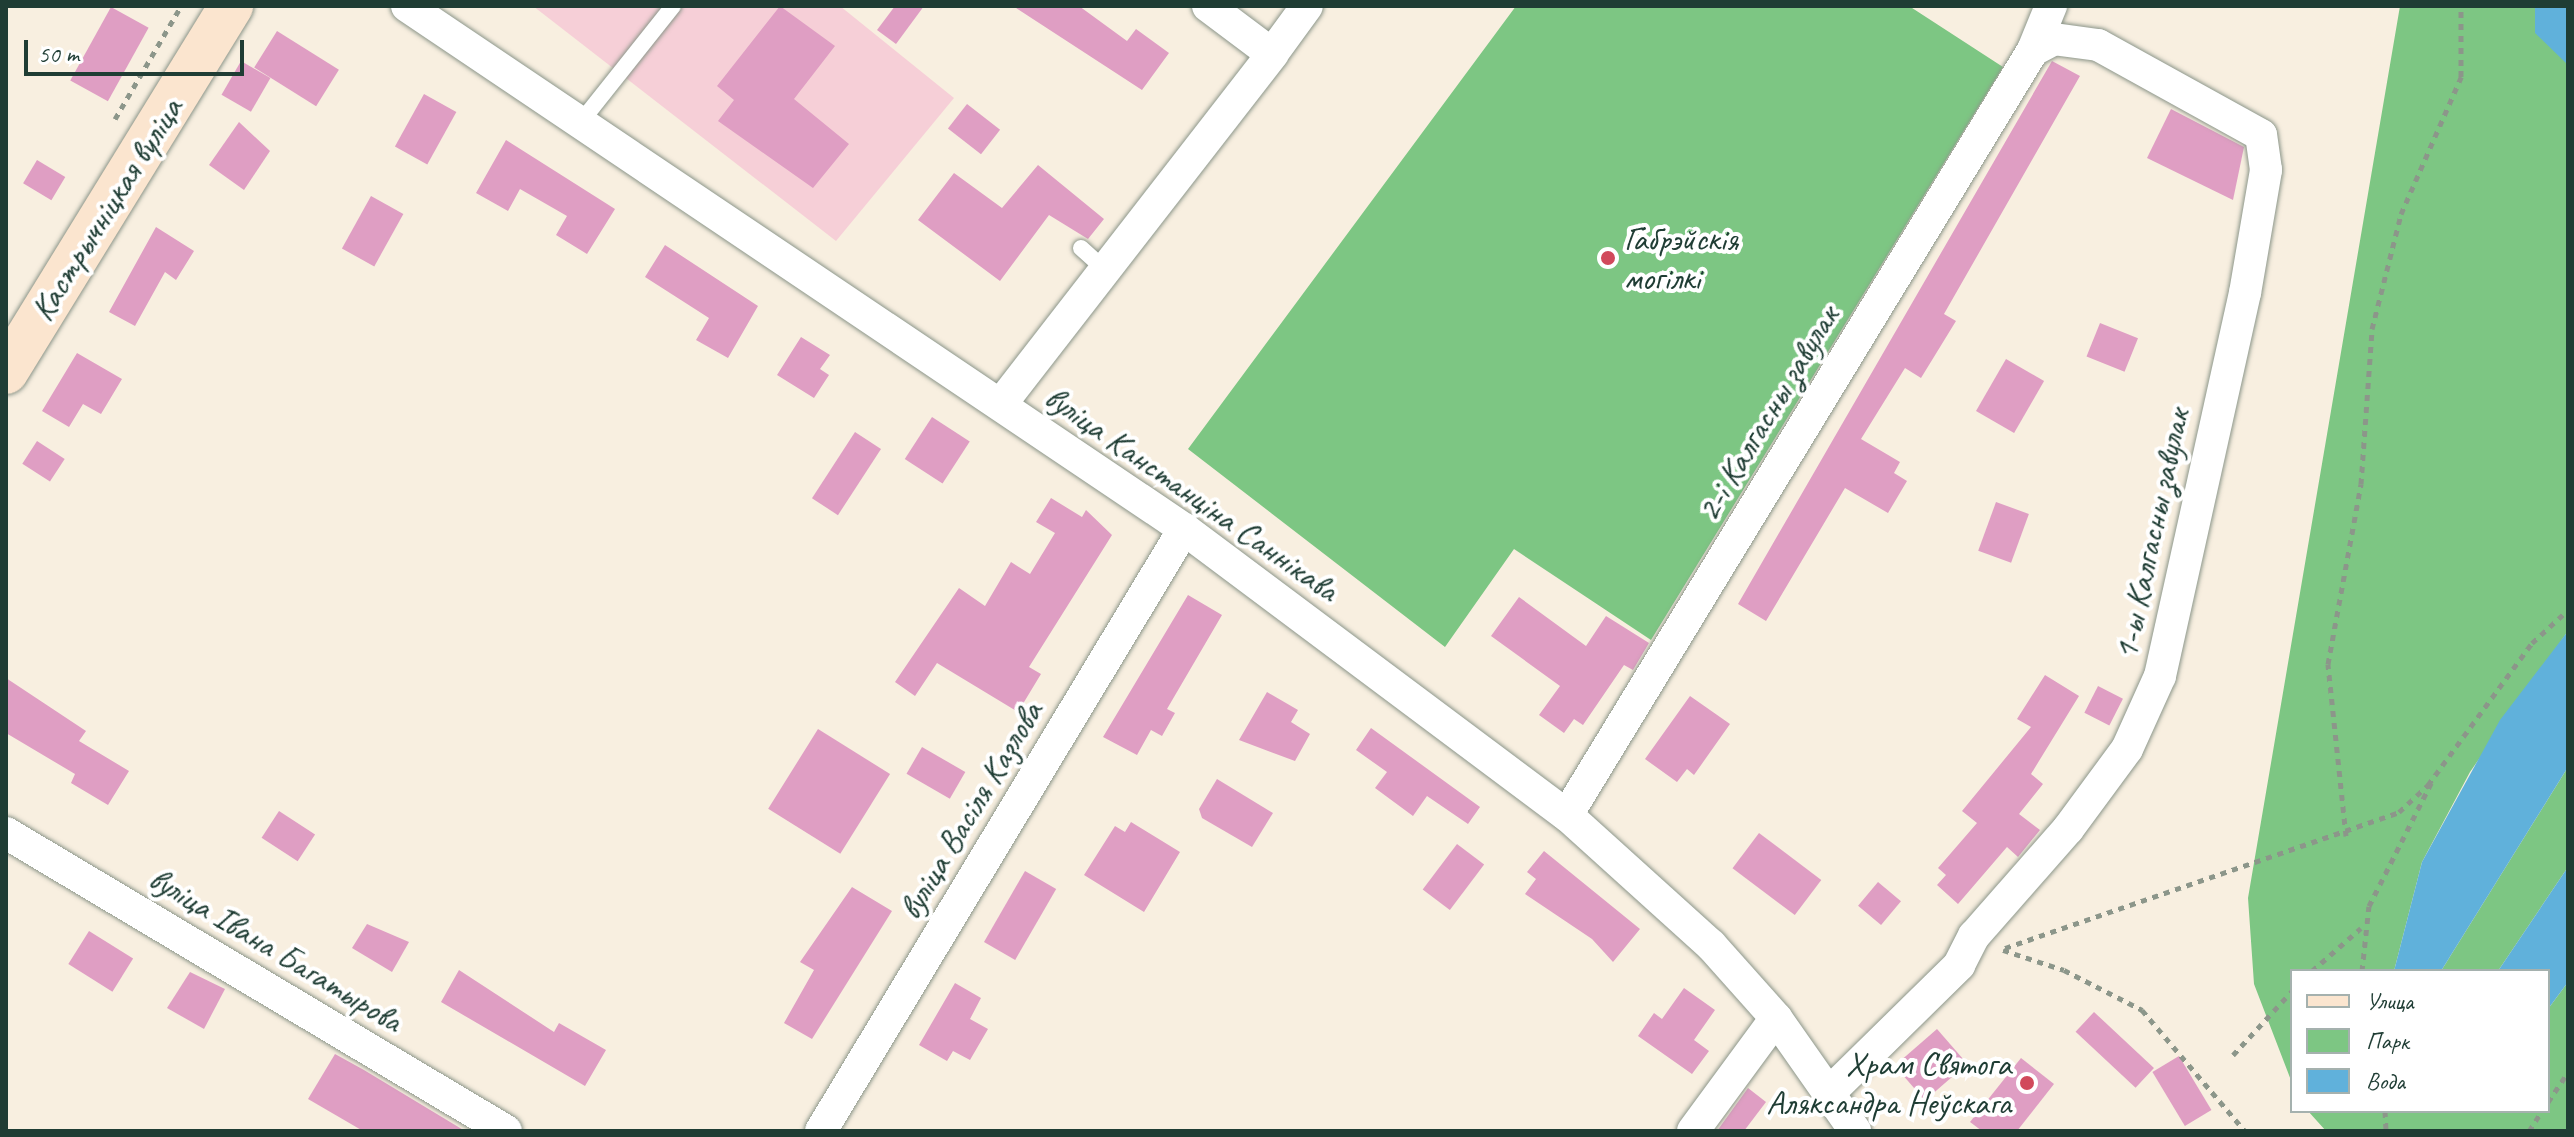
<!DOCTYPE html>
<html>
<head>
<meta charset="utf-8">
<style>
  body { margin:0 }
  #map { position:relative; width:2574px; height:1137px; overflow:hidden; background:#f8efe0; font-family:Caveat,sans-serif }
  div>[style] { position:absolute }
  .built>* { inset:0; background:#f6cfd7 }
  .green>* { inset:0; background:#7dc683 }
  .water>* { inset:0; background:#60b1db }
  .building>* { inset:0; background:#df9ec3; transform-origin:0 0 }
  .path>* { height:5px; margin-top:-2.5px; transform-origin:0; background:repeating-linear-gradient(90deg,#8c968a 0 6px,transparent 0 12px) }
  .roads { filter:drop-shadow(0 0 2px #8c968a) drop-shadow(0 0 2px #8c968a) }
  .service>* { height:16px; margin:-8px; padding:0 8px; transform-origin:8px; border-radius:8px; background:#fff }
  .minor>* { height:32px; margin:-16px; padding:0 16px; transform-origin:16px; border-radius:16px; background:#fff }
  .secondary>* { height:44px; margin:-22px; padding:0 22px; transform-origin:22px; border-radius:22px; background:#fbe5cf }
  .dots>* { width:22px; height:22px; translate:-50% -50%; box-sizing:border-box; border:4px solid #fff; border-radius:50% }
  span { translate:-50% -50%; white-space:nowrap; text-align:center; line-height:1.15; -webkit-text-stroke:8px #fff; paint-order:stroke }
  .street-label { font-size:34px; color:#1f3d34 }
  .poi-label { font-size:34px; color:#1f3d34 }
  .left { translate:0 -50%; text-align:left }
  .right { translate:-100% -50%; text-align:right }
  .frame { position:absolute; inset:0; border:8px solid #1f3d34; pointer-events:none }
  .legend { position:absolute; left:2290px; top:969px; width:260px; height:144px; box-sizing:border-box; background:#fff; border:2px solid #a5b1ae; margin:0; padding:10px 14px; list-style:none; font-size:24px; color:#1f3d34 }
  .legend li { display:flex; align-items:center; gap:16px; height:40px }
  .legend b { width:40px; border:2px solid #a5b1ae }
  .scale { position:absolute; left:24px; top:40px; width:220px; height:36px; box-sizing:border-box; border:4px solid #1f3d34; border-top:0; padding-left:10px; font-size:24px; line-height:28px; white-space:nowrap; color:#1f3d34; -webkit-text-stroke:6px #fff; paint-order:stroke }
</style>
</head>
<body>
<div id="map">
  <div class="built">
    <div style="clip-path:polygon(533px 6px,840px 6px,954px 98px,836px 241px)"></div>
  </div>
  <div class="green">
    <div style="clip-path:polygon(1516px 6px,1909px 6px,2003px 67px,1651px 640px,1514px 549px,1445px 647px,1188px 449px)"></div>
    <div style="clip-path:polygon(2400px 6px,2568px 6px,2568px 631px,2470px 772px,2422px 862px,2394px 971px,2292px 971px,2292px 1083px,2254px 984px,2248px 898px)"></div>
    <div style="clip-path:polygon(2568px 767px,2568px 867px,2498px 971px,2441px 971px)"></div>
    <div style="clip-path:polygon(2568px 982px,2568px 1131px,2326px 1131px,2308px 1111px,2548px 1111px,2548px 1009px)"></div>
  </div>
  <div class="water">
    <div style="clip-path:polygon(2535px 6px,2568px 6px,2568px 65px,2535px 33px)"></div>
    <div style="clip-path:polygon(2568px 631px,2568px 767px,2441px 971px,2394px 971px,2422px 862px,2500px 720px)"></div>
    <div style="clip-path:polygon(2568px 867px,2568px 982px,2548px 1009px,2548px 971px,2498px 971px)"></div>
  </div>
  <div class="building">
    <div style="clip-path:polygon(780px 6px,835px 46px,794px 99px,849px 144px,813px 188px,718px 121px,734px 100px,717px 86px)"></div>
    <div style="clip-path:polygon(895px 6px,924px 6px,896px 44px,877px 30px)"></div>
    <div style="clip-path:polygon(1013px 6px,1079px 6px,1127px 41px,1136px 29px,1169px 53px,1142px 90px)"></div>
    <div style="left:111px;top:7px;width:43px;height:84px;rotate:29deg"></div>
    <div style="left:277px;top:31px;width:73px;height:43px;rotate:32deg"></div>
    <div style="left:241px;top:61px;width:34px;height:39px;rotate:30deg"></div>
    <div style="clip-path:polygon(2052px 61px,2080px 76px,1944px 314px,1956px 321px,1921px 378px,1905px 368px,1861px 439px,1900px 462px,1894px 473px,1907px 481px,1888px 513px,1845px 488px,1766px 621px,1738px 604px)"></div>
    <div style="left:424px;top:94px;width:37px;height:60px;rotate:29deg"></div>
    <div style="left:967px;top:104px;width:42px;height:31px;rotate:38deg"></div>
    <div style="clip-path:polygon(2171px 109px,2244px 147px,2233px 200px,2147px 158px)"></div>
    <div style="clip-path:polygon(239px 122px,270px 151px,244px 190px,209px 165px)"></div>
    <div style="clip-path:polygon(506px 140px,615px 209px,587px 254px,556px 235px,567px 216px,520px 189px,508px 211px,476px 193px)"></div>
    <div style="left:37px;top:160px;width:33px;height:27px;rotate:31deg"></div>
    <div style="clip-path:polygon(1038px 165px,1104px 219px,1088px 239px,1049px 215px,1000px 281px,918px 220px,954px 173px,1002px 208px)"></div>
    <div style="left:371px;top:196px;width:37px;height:60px;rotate:29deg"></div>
    <div style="clip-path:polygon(156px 227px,194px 251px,176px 280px,165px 272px,135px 326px,109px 312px)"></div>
    <div style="clip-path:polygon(665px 245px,758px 306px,728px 358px,696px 340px,709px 318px,645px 277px)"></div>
    <div style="left:2100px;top:323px;width:41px;height:36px;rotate:22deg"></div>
    <div style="clip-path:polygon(801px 337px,830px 355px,820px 369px,829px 375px,814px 398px,777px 375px)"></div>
    <div style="clip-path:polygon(77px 353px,122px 379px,101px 414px,83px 404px,69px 427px,42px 411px)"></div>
    <div style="left:2006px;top:359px;width:44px;height:60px;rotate:30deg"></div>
    <div style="left:932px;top:417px;width:45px;height:50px;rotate:33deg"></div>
    <div style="left:855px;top:432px;width:31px;height:79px;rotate:33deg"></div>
    <div style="left:37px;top:441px;width:33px;height:27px;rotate:33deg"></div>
    <div style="clip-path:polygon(1051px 498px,1082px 517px,1086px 510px,1112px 535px,1029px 667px,1041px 674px,1018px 712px,937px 663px,915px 696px,895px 682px,959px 588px,985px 606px,1011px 562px,1030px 574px,1055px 533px,1036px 522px)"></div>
    <div style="left:1996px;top:502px;width:35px;height:52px;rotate:20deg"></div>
    <div style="clip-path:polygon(1188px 595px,1222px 615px,1167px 709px,1175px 713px,1162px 736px,1151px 730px,1137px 755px,1103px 737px)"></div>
    <div style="clip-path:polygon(1519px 597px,1586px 646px,1606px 616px,1649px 643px,1633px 670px,1624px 665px,1583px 725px,1574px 719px,1564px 733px,1539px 715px,1560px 686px,1491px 636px)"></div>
    <div style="clip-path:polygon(2045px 675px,2079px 696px,2031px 774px,2043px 784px,2019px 814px,2040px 830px,2018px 857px,2007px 847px,1958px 904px,1937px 885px,1946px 875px,1938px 868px,1977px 823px,1962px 811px,2031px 727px,2017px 719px)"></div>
    <div style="clip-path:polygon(6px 678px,86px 731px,79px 741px,129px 771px,108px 805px,71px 783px,75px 774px,6px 733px)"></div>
    <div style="left:2098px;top:686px;width:28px;height:30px;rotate:27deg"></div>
    <div style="clip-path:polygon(1267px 692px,1298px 710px,1291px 722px,1310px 734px,1295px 761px,1239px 740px)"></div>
    <div style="clip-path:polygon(1690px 696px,1730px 724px,1694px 775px,1687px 769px,1677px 782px,1645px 759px)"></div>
    <div style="clip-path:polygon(1371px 728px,1480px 807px,1468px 824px,1427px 796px,1413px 816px,1375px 788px,1387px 772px,1356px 750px)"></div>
    <div style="left:818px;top:729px;width:85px;height:94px;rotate:32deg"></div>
    <div style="left:922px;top:747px;width:50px;height:31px;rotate:30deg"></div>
    <div style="clip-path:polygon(1217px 779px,1273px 813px,1252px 847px,1202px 818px,1199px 809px)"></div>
    <div style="left:279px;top:811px;width:43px;height:32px;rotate:33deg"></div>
    <div style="clip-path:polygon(1131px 822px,1180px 852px,1144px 912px,1084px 875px,1115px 826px,1125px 832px)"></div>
    <div style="left:1759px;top:833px;width:78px;height:44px;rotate:37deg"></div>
    <div style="left:1457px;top:844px;width:34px;height:57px;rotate:37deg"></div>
    <div style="clip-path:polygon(1544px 851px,1640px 929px,1613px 962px,1592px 939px,1525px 894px,1536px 879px,1527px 872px)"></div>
    <div style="left:1025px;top:871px;width:36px;height:82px;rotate:30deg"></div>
    <div style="left:1878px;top:882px;width:30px;height:31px;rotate:40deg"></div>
    <div style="clip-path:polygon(852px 887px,892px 911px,812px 1039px,784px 1023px,814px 970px,800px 962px)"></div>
    <div style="clip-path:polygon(367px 924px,409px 942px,392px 972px,352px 948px)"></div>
    <div style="left:89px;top:931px;width:52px;height:39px;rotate:32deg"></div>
    <div style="clip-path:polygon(459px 970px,554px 1032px,559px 1023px,606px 1050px,585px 1086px,441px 1002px)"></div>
    <div style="clip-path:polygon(190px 972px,225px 989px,204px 1029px,167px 1008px)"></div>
    <div style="clip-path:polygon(955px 983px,981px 998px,970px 1019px,988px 1029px,970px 1060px,953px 1051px,947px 1061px,919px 1045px)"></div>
    <div style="clip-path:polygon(1684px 988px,1715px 1010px,1694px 1040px,1709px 1051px,1692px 1074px,1638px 1036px,1654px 1013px,1662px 1019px)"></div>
    <div style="left:2094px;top:1012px;width:82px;height:27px;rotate:43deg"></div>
    <div style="left:1937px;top:1029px;width:46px;height:56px;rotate:49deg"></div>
    <div style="clip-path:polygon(335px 1054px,364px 1070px,465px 1131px,363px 1131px,308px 1099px)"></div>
    <div style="left:2179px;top:1056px;width:63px;height:31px;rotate:59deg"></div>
    <div style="clip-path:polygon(2021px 1058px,2054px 1084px,2017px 1131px,1982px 1131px,1970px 1122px)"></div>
    <div style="clip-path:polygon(1748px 1088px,1766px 1102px,1744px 1131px,1717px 1131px)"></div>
  </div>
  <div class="path">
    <div style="left:115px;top:119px;width:131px;rotate:-59.7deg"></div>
    <div style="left:2346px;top:836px;width:173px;rotate:-96deg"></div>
    <div style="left:2328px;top:664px;width:183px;rotate:-79.6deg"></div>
    <div style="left:2361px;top:484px;width:155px;rotate:-85.9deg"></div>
    <div style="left:2372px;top:329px;width:119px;rotate:-75.8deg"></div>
    <div style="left:2401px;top:214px;width:150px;rotate:-66.3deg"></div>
    <div style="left:2461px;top:77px;width:71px;rotate:-90deg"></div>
    <div style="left:2005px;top:948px;width:417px;rotate:-19deg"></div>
    <div style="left:2399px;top:812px;width:40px;rotate:-43deg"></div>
    <div style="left:2428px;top:785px;width:176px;rotate:-53.8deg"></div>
    <div style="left:2532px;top:643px;width:49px;rotate:-42.5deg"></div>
    <div style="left:2003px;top:950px;width:64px;rotate:18.2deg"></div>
    <div style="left:2064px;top:970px;width:88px;rotate:27.1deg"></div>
    <div style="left:2142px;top:1010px;width:159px;rotate:49.6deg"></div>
    <div style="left:2312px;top:971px;width:65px;rotate:-41.3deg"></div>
    <div style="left:2362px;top:971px;width:65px;rotate:-83.9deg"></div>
    <div style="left:2369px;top:906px;width:138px;rotate:-63.2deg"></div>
    <div style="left:2233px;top:1055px;width:87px;rotate:-47.3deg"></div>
    <div style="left:2548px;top:1102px;width:36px;rotate:-56deg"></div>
    <div style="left:2385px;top:1111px;width:20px;rotate:87deg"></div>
    <div style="left:2529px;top:1131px;width:24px;rotate:-57deg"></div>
  </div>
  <div class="roads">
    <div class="service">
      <div style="left:580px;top:123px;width:149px;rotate:-51.5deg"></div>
      <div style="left:1081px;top:248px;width:30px;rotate:42deg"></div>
    </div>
    <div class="minor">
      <div style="left:407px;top:6px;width:937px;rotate:33.94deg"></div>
      <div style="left:1184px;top:529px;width:478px;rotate:36.8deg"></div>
      <div style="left:1567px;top:815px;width:194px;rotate:42.1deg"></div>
      <div style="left:1711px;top:945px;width:98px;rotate:48.3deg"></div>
      <div style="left:1776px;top:1018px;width:138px;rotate:55deg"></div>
      <div style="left:1208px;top:6px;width:80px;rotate:36.9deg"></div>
      <div style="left:1272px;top:54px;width:59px;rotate:-53.9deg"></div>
      <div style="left:1001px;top:404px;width:443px;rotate:-52.2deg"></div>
      <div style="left:1567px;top:815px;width:896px;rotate:-58.65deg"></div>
      <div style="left:2033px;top:50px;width:48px;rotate:-67.8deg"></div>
      <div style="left:6px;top:833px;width:582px;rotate:30.79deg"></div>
      <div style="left:1831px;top:1091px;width:180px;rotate:-44.5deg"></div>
      <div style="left:1959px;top:965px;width:33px;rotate:-63deg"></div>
      <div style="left:1974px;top:936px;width:142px;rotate:-48.7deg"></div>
      <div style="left:2068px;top:829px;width:99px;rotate:-53.6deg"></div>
      <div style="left:2127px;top:749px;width:80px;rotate:-65.7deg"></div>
      <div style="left:2160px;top:676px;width:392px;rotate:-77.5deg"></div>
      <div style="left:2245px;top:293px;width:125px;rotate:-80.3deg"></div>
      <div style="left:2266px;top:170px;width:35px;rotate:-98deg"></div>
      <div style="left:2261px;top:135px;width:186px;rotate:-151.1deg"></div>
      <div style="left:2098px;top:45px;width:44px;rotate:-172.2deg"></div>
      <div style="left:2054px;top:39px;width:24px;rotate:152deg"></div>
      <div style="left:821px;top:1131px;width:703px;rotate:-58.91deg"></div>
      <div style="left:1693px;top:1131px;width:140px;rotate:-53.7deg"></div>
    </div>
    <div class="secondary">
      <div style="left:6px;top:372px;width:430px;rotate:-58.4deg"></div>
    </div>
  </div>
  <div class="dots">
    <div style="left:1608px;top:258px;background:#d1495b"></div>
    <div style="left:2027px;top:1083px;background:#d1495b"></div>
  </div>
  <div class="street-label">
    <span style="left:106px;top:209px;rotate:-58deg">Кастрычніцкая вуліца</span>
    <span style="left:1767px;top:413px;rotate:-59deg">2-і Калгасны завулак</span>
    <span style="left:1192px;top:493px;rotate:35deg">вуліца Канстанціна Саннікава</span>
    <span style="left:2151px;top:534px;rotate:-78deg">1-ы Калгасны завулак</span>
    <span style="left:970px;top:810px;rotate:-59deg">вуліца Васіля Казлова</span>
    <span style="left:276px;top:949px;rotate:31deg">вуліца Івана Багатырова</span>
  </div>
  <div class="poi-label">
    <span class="left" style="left:1624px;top:258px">Габрэйскія<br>могілкі</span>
    <span class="right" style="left:2011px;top:1083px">Храм Святога<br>Аляксандра Неўскага</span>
  </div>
  <div class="frame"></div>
  <ul class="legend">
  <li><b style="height:10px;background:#fbe5cf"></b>Улица</li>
  <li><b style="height:22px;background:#7dc683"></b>Парк</li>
  <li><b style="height:22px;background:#60b1db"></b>Вода</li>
  </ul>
  <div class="scale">50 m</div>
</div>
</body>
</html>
